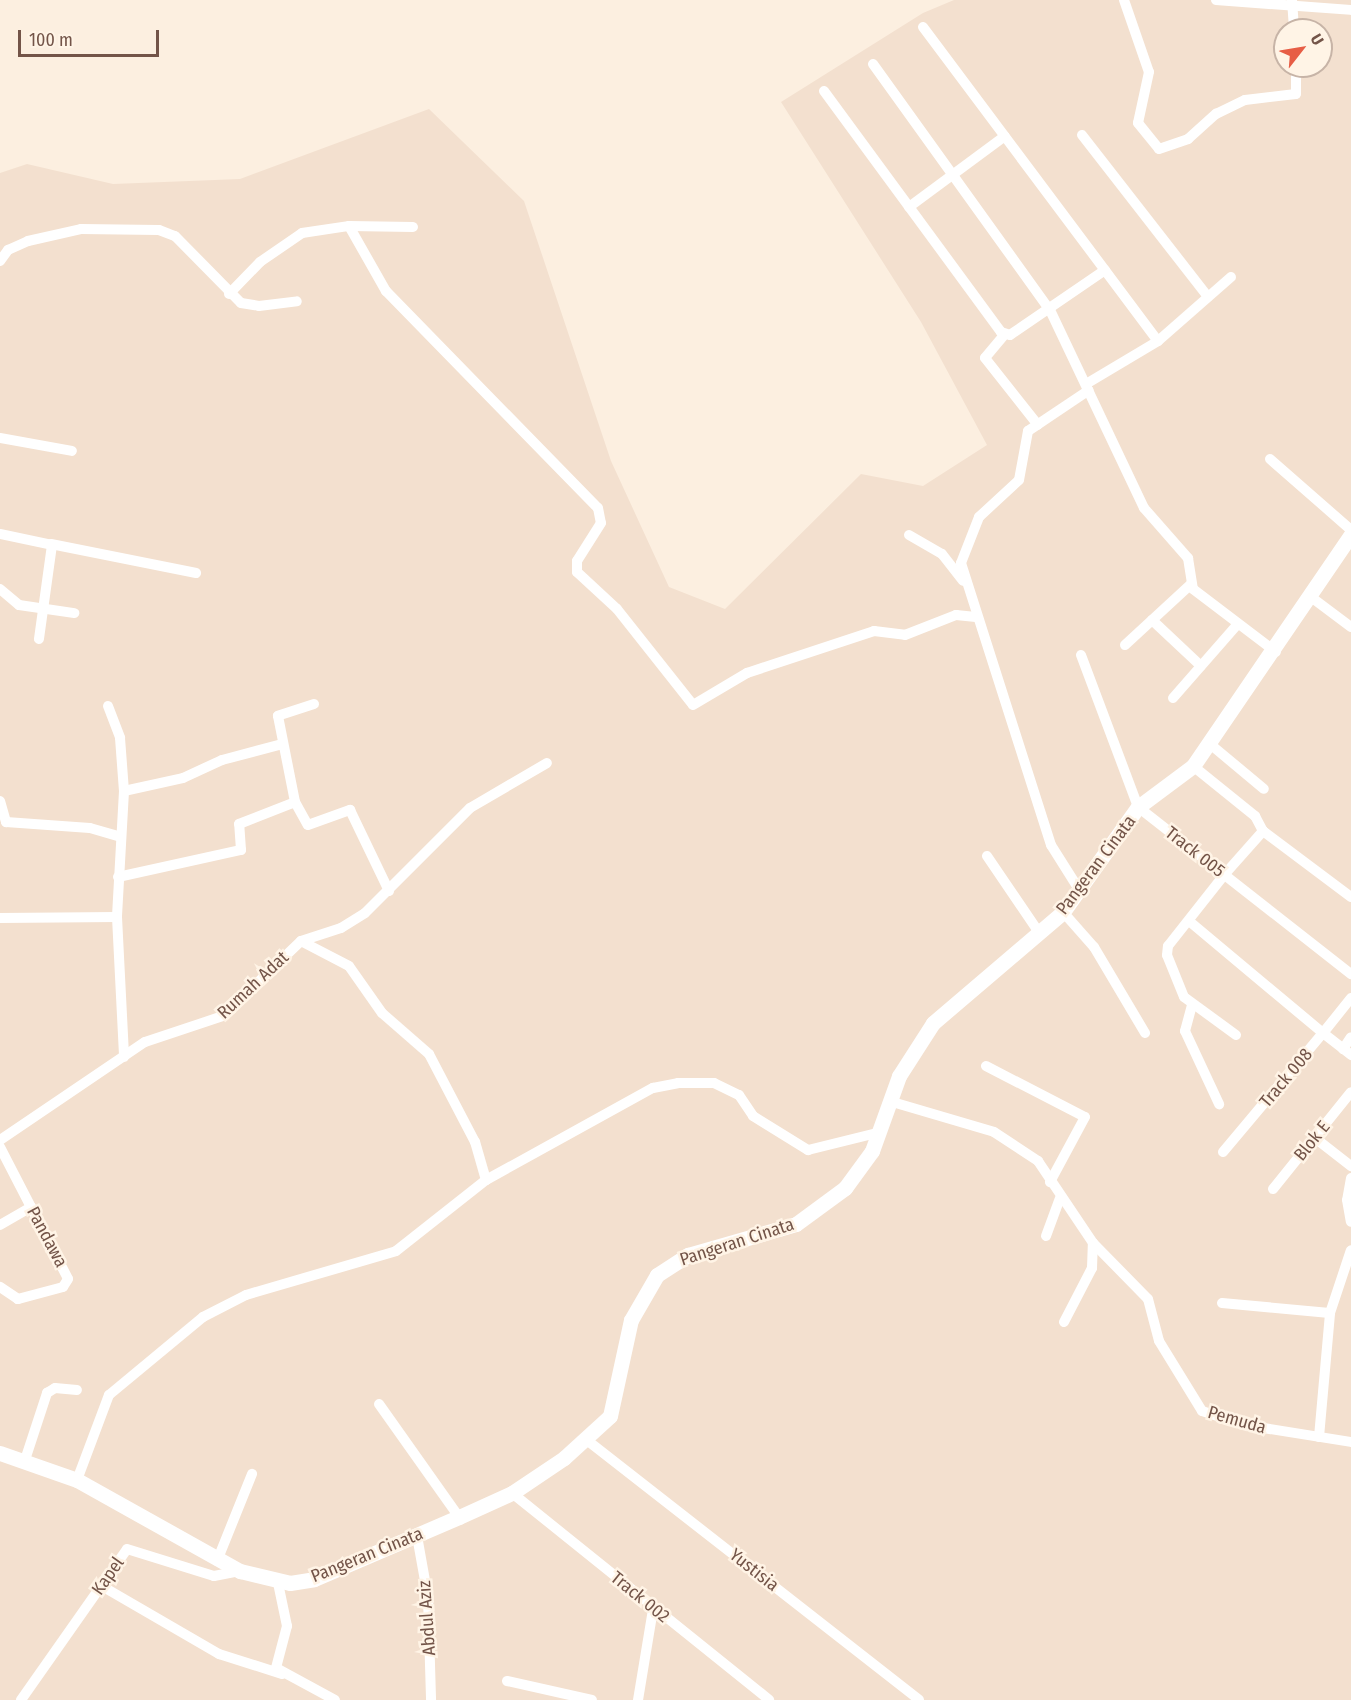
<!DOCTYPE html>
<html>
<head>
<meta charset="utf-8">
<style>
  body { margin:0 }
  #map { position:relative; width:1351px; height:1700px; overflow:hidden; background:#fcefe0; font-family:"Fira Sans Condensed",sans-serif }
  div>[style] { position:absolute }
  .residential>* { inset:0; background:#f3e0cf }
  .street>* { height:10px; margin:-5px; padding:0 5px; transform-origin:5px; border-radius:5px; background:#fff }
  .secondary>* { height:15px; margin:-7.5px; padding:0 7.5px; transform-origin:7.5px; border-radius:7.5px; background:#fff }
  span { translate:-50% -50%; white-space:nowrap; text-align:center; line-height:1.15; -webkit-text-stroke:5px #fff4e6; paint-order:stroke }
  .street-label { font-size:18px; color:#735448 }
  .north { position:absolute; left:1273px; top:18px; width:60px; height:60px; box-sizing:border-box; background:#fff4e6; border:2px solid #c7b4a7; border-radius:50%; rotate:59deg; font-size:16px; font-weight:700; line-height:24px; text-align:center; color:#735448 }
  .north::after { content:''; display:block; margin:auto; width:21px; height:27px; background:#e75d45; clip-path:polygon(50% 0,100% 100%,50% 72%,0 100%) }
  .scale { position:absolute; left:18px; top:30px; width:141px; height:27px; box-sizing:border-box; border:3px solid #735448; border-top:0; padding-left:8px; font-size:18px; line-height:21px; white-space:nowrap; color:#735448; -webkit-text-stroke:4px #fff4e6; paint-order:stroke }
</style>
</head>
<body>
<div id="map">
  <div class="residential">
    <div style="clip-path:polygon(evenodd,954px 0,1351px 0,1351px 1700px,0 1700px,0 173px,27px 164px,113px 184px,240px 179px,429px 109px,524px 201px,611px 461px,669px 587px,725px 609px,861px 474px,923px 486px,987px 445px,921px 322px,781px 102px,923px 13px,954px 0,1285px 30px,1321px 30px,1321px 66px,1285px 66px,1285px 30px)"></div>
  </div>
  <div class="street">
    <div style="left:1124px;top:0;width:76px;rotate:70.9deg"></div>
    <div style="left:1149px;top:72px;width:52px;rotate:102.2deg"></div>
    <div style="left:1138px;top:123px;width:33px;rotate:51deg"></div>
    <div style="left:1159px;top:149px;width:31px;rotate:-19deg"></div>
    <div style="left:1188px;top:139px;width:38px;rotate:-42deg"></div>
    <div style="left:1216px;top:114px;width:32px;rotate:-26deg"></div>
    <div style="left:1245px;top:100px;width:51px;rotate:-6.7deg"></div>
    <div style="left:1296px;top:94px;width:28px;rotate:-90deg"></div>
    <div style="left:1216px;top:0;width:135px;rotate:4.2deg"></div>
    <div style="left:1292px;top:0;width:30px;rotate:86deg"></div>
    <div style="left:923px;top:27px;width:392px;rotate:53.2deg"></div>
    <div style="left:873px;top:64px;width:303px;rotate:54.3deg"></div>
    <div style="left:1050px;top:310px;width:219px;rotate:64.6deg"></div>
    <div style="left:1144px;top:508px;width:67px;rotate:48.7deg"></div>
    <div style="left:1188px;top:558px;width:31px;rotate:81deg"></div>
    <div style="left:1193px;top:589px;width:104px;rotate:37.2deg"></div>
    <div style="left:824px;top:91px;width:299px;rotate:53.7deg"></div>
    <div style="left:1001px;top:332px;width:9px;rotate:18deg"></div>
    <div style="left:1010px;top:335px;width:115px;rotate:-34.4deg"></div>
    <div style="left:1082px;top:135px;width:205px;rotate:52.1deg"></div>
    <div style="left:909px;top:207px;width:119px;rotate:-36.5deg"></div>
    <div style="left:349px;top:226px;width:75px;rotate:60.4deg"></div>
    <div style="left:386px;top:291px;width:303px;rotate:45.7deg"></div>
    <div style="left:598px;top:508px;width:15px;rotate:79deg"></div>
    <div style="left:601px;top:523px;width:45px;rotate:122.3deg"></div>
    <div style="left:577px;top:561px;width:11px;rotate:90deg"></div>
    <div style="left:577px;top:572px;width:54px;rotate:42.8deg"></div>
    <div style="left:617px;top:609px;width:122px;rotate:51.6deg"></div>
    <div style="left:693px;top:705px;width:63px;rotate:-30.7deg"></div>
    <div style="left:747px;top:673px;width:134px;rotate:-18.3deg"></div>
    <div style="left:874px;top:631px;width:31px;rotate:7deg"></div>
    <div style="left:905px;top:635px;width:55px;rotate:-21.4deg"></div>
    <div style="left:956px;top:615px;width:20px;rotate:6deg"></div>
    <div style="left:0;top:261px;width:14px;rotate:-54deg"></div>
    <div style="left:8px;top:250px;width:22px;rotate:-24deg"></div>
    <div style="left:28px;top:241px;width:54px;rotate:-12.8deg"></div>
    <div style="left:81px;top:229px;width:78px;rotate:0.7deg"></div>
    <div style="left:159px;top:230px;width:17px;rotate:21deg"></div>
    <div style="left:175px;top:236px;width:94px;rotate:45.4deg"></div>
    <div style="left:241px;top:303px;width:18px;rotate:9deg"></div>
    <div style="left:259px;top:306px;width:38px;rotate:-7deg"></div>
    <div style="left:229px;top:294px;width:45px;rotate:-45.9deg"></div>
    <div style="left:260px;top:262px;width:51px;rotate:-34.6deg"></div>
    <div style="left:302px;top:233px;width:48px;rotate:-8.5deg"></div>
    <div style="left:349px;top:226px;width:64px;rotate:0.9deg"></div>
    <div style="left:1005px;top:334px;width:31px;rotate:130deg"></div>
    <div style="left:985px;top:358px;width:85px;rotate:51.7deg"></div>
    <div style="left:1086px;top:384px;width:84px;rotate:-30.8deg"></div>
    <div style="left:1158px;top:341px;width:97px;rotate:-41.2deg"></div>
    <div style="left:0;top:438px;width:73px;rotate:10.2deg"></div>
    <div style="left:1270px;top:459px;width:108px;rotate:41.2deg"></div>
    <div style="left:0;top:534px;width:53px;rotate:11.9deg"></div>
    <div style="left:52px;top:545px;width:95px;rotate:97.9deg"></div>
    <div style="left:909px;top:535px;width:38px;rotate:30deg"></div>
    <div style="left:942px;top:554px;width:34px;rotate:52deg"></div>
    <div style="left:51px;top:544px;width:148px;rotate:11.3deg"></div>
    <div style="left:0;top:589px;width:25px;rotate:40deg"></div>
    <div style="left:19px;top:605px;width:56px;rotate:8.3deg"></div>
    <div style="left:1311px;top:597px;width:50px;rotate:36.9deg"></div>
    <div style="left:1152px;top:620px;width:67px;rotate:43.2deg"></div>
    <div style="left:1125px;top:645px;width:90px;rotate:-42.7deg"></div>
    <div style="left:1081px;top:655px;width:162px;rotate:69.4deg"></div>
    <div style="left:1138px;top:807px;width:271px;rotate:38.1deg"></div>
    <div style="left:1173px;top:698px;width:97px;rotate:-48.8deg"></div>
    <div style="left:314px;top:704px;width:38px;rotate:162deg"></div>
    <div style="left:278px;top:716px;width:88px;rotate:78.8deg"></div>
    <div style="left:295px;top:802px;width:26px;rotate:61deg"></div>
    <div style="left:308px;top:825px;width:45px;rotate:-19.7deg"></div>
    <div style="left:350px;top:810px;width:90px;rotate:64.3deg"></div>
    <div style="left:108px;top:706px;width:34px;rotate:69deg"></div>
    <div style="left:120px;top:738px;width:53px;rotate:85.7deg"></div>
    <div style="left:124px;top:791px;width:126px;rotate:93.2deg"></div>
    <div style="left:117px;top:917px;width:140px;rotate:87.1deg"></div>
    <div style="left:1210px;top:744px;width:70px;rotate:39.8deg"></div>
    <div style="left:1193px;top:766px;width:80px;rotate:38.9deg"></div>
    <div style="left:1255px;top:816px;width:17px;rotate:62deg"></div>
    <div style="left:124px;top:791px;width:60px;rotate:-12.4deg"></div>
    <div style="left:183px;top:778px;width:43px;rotate:-24.8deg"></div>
    <div style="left:222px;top:760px;width:62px;rotate:-14.9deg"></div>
    <div style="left:0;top:801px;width:22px;rotate:74deg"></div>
    <div style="left:6px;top:822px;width:84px;rotate:4.1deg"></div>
    <div style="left:90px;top:828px;width:32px;rotate:16deg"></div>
    <div style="left:987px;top:856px;width:94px;rotate:55.8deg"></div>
    <div style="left:118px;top:877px;width:126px;rotate:-12.4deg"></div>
    <div style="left:241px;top:850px;width:26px;rotate:-94deg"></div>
    <div style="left:239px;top:824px;width:60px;rotate:-21.4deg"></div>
    <div style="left:1080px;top:891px;width:54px;rotate:-122.2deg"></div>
    <div style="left:1051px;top:845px;width:296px;rotate:-107.7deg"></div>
    <div style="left:961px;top:563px;width:49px;rotate:-68.6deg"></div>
    <div style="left:979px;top:517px;width:54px;rotate:-42.8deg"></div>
    <div style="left:1019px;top:480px;width:50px;rotate:-79.6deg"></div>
    <div style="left:1028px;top:431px;width:73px;rotate:-33.9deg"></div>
    <div style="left:1063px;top:912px;width:47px;rotate:48.5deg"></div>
    <div style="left:1094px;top:947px;width:100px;rotate:59.3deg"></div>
    <div style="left:0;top:918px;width:117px;rotate:-0.5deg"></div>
    <div style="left:1189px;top:921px;width:175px;rotate:39.9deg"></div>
    <div style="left:1323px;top:1033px;width:45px;rotate:-51.3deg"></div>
    <div style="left:1192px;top:1005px;width:27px;rotate:105deg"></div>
    <div style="left:1185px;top:1031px;width:81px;rotate:65deg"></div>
    <div style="left:1236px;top:1035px;width:64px;rotate:-143.8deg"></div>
    <div style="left:1184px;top:997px;width:45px;rotate:-112deg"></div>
    <div style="left:1167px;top:955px;width:9px;rotate:-84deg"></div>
    <div style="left:1168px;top:946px;width:90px;rotate:-51.7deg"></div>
    <div style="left:1224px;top:875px;width:59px;rotate:-48.4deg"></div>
    <div style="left:1263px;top:831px;width:110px;rotate:36.9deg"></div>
    <div style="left:1343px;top:1049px;width:14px;rotate:-56deg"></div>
    <div style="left:986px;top:1066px;width:111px;rotate:27.3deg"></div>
    <div style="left:1085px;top:1117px;width:74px;rotate:118.3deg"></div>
    <div style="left:889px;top:1101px;width:109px;rotate:16.4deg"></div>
    <div style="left:994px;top:1132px;width:53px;rotate:33.4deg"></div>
    <div style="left:1038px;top:1161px;width:99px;rotate:56.1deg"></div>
    <div style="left:1093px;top:1243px;width:78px;rotate:45.5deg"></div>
    <div style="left:1148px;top:1299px;width:43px;rotate:75.3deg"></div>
    <div style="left:1159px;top:1341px;width:82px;rotate:58.4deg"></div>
    <div style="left:1202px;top:1411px;width:45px;rotate:18deg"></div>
    <div style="left:1245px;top:1425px;width:107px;rotate:9.1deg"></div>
    <div style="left:1315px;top:1138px;width:46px;rotate:37.9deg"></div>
    <div style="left:0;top:1140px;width:175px;rotate:-34.1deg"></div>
    <div style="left:145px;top:1042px;width:82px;rotate:-18.4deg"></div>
    <div style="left:223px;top:1016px;width:108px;rotate:-43.9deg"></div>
    <div style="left:301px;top:941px;width:42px;rotate:-18deg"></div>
    <div style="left:341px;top:928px;width:28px;rotate:-32deg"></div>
    <div style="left:365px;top:913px;width:148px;rotate:-45deg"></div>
    <div style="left:470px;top:808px;width:89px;rotate:-30.3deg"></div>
    <div style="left:0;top:1147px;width:148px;rotate:62.7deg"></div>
    <div style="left:68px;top:1279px;width:9px;rotate:122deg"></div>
    <div style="left:63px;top:1287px;width:47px;rotate:165.1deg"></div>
    <div style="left:18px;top:1299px;width:22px;rotate:-146deg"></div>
    <div style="left:1223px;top:1152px;width:155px;rotate:-50deg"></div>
    <div style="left:1323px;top:1033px;width:36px;rotate:38deg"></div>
    <div style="left:1351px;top:1178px;width:22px;rotate:100deg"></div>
    <div style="left:1347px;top:1200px;width:22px;rotate:80deg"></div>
    <div style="left:486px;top:1180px;width:191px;rotate:-28.9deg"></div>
    <div style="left:653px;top:1088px;width:25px;rotate:-11deg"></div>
    <div style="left:678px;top:1083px;width:36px"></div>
    <div style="left:714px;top:1083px;width:28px;rotate:26deg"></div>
    <div style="left:739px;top:1095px;width:25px;rotate:56deg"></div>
    <div style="left:753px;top:1116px;width:65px;rotate:31.7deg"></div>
    <div style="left:808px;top:1150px;width:75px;rotate:-13.9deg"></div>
    <div style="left:1273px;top:1189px;width:124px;rotate:-51.2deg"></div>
    <div style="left:0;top:1225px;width:36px;rotate:-30deg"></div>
    <div style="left:1046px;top:1236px;width:40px;rotate:-69.8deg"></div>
    <div style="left:1222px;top:1303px;width:108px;rotate:5.3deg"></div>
    <div style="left:1064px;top:1322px;width:61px;rotate:-62.6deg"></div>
    <div style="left:1092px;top:1268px;width:25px;rotate:-88deg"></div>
    <div style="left:379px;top:1404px;width:138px;rotate:54.7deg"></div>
    <div style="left:1319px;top:1437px;width:124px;rotate:-84.9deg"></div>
    <div style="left:1330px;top:1313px;width:66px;rotate:-71.6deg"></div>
    <div style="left:588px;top:1441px;width:420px;rotate:38deg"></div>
    <div style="left:25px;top:1460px;width:71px;rotate:-71.8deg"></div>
    <div style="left:47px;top:1393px;width:9px;rotate:-32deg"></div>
    <div style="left:55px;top:1388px;width:22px;rotate:5deg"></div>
    <div style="left:77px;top:1480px;width:91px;rotate:-69.4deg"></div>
    <div style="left:109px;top:1395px;width:122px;rotate:-39.7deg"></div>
    <div style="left:203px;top:1317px;width:48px;rotate:-27.1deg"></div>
    <div style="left:246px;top:1295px;width:156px;rotate:-16.3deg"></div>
    <div style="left:396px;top:1251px;width:115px;rotate:-38.3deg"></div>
    <div style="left:486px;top:1180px;width:40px;rotate:-106deg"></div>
    <div style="left:475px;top:1142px;width:99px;rotate:-117.6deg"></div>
    <div style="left:429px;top:1054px;width:62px;rotate:-138.9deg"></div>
    <div style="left:382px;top:1013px;width:57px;rotate:-125.1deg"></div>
    <div style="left:349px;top:966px;width:54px;rotate:-152.5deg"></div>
    <div style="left:512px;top:1493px;width:330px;rotate:38.8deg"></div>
    <div style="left:417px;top:1536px;width:62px;rotate:79.8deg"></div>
    <div style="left:428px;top:1597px;width:103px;rotate:88.3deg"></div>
    <div style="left:217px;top:1561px;width:94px;rotate:-68.1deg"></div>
    <div style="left:278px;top:1583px;width:44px;rotate:78.2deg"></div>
    <div style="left:287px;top:1626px;width:43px;rotate:104.7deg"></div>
    <div style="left:276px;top:1668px;width:67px;rotate:28.5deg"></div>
    <div style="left:100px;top:1585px;width:138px;rotate:30.1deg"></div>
    <div style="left:219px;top:1654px;width:66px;rotate:17.6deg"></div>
    <div style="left:507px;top:1681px;width:87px;rotate:12.6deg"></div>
    <div style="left:21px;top:1700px;width:184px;rotate:-54.9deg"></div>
    <div style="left:127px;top:1549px;width:91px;rotate:17.2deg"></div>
    <div style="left:214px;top:1576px;width:26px;rotate:-11deg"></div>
    <div style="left:638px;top:1700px;width:92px;rotate:-80.6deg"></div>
  </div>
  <div class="secondary">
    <div style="left:0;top:1453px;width:82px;rotate:19.3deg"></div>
    <div style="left:77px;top:1480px;width:187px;rotate:29.2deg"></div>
    <div style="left:240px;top:1571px;width:51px;rotate:13.5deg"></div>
    <div style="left:290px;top:1583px;width:24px;rotate:-9deg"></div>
    <div style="left:314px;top:1579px;width:158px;rotate:-23.2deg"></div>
    <div style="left:459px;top:1517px;width:58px;rotate:-24.4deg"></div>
    <div style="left:512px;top:1493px;width:63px;rotate:-33.9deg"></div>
    <div style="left:564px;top:1458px;width:62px;rotate:-42.4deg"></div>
    <div style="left:610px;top:1416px;width:98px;rotate:-77.7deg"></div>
    <div style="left:631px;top:1320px;width:52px;rotate:-60deg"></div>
    <div style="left:657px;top:1275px;width:37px;rotate:-33deg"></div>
    <div style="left:688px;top:1255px;width:112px;rotate:-16deg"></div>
    <div style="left:796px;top:1224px;width:61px;rotate:-36.3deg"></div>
    <div style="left:845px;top:1188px;width:46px;rotate:-53.9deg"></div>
    <div style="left:872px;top:1151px;width:80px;rotate:-70.2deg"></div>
    <div style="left:899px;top:1076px;width:63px;rotate:-57.3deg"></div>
    <div style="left:933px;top:1023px;width:171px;rotate:-40.5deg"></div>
    <div style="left:1063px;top:912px;width:129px;rotate:-54.5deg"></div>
    <div style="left:1138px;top:807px;width:69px;rotate:-36.7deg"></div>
    <div style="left:1193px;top:766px;width:281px;rotate:-55.7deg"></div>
  </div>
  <div class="street-label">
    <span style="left:1195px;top:852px;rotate:38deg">Track 005</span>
    <span style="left:1096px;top:865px;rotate:-53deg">Pangeran Cinata</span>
    <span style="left:253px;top:985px;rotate:-43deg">Rumah Adat</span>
    <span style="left:1286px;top:1078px;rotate:-50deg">Track 008</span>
    <span style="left:1312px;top:1141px;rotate:-51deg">Blok E</span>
    <span style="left:47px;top:1237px;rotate:62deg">Pandawa</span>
    <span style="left:737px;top:1242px;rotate:-18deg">Pangeran Cinata</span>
    <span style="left:1237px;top:1420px;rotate:16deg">Pemuda</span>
    <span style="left:367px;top:1555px;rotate:-22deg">Pangeran Cinata</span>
    <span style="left:754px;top:1570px;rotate:38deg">Yustisia</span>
    <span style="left:108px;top:1576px;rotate:-55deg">Kapel</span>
    <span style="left:640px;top:1597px;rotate:39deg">Track 002</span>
    <span style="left:427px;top:1618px;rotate:-94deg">Abdul Aziz</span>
  </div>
  <div class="north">U</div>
  <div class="scale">100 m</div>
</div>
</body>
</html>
